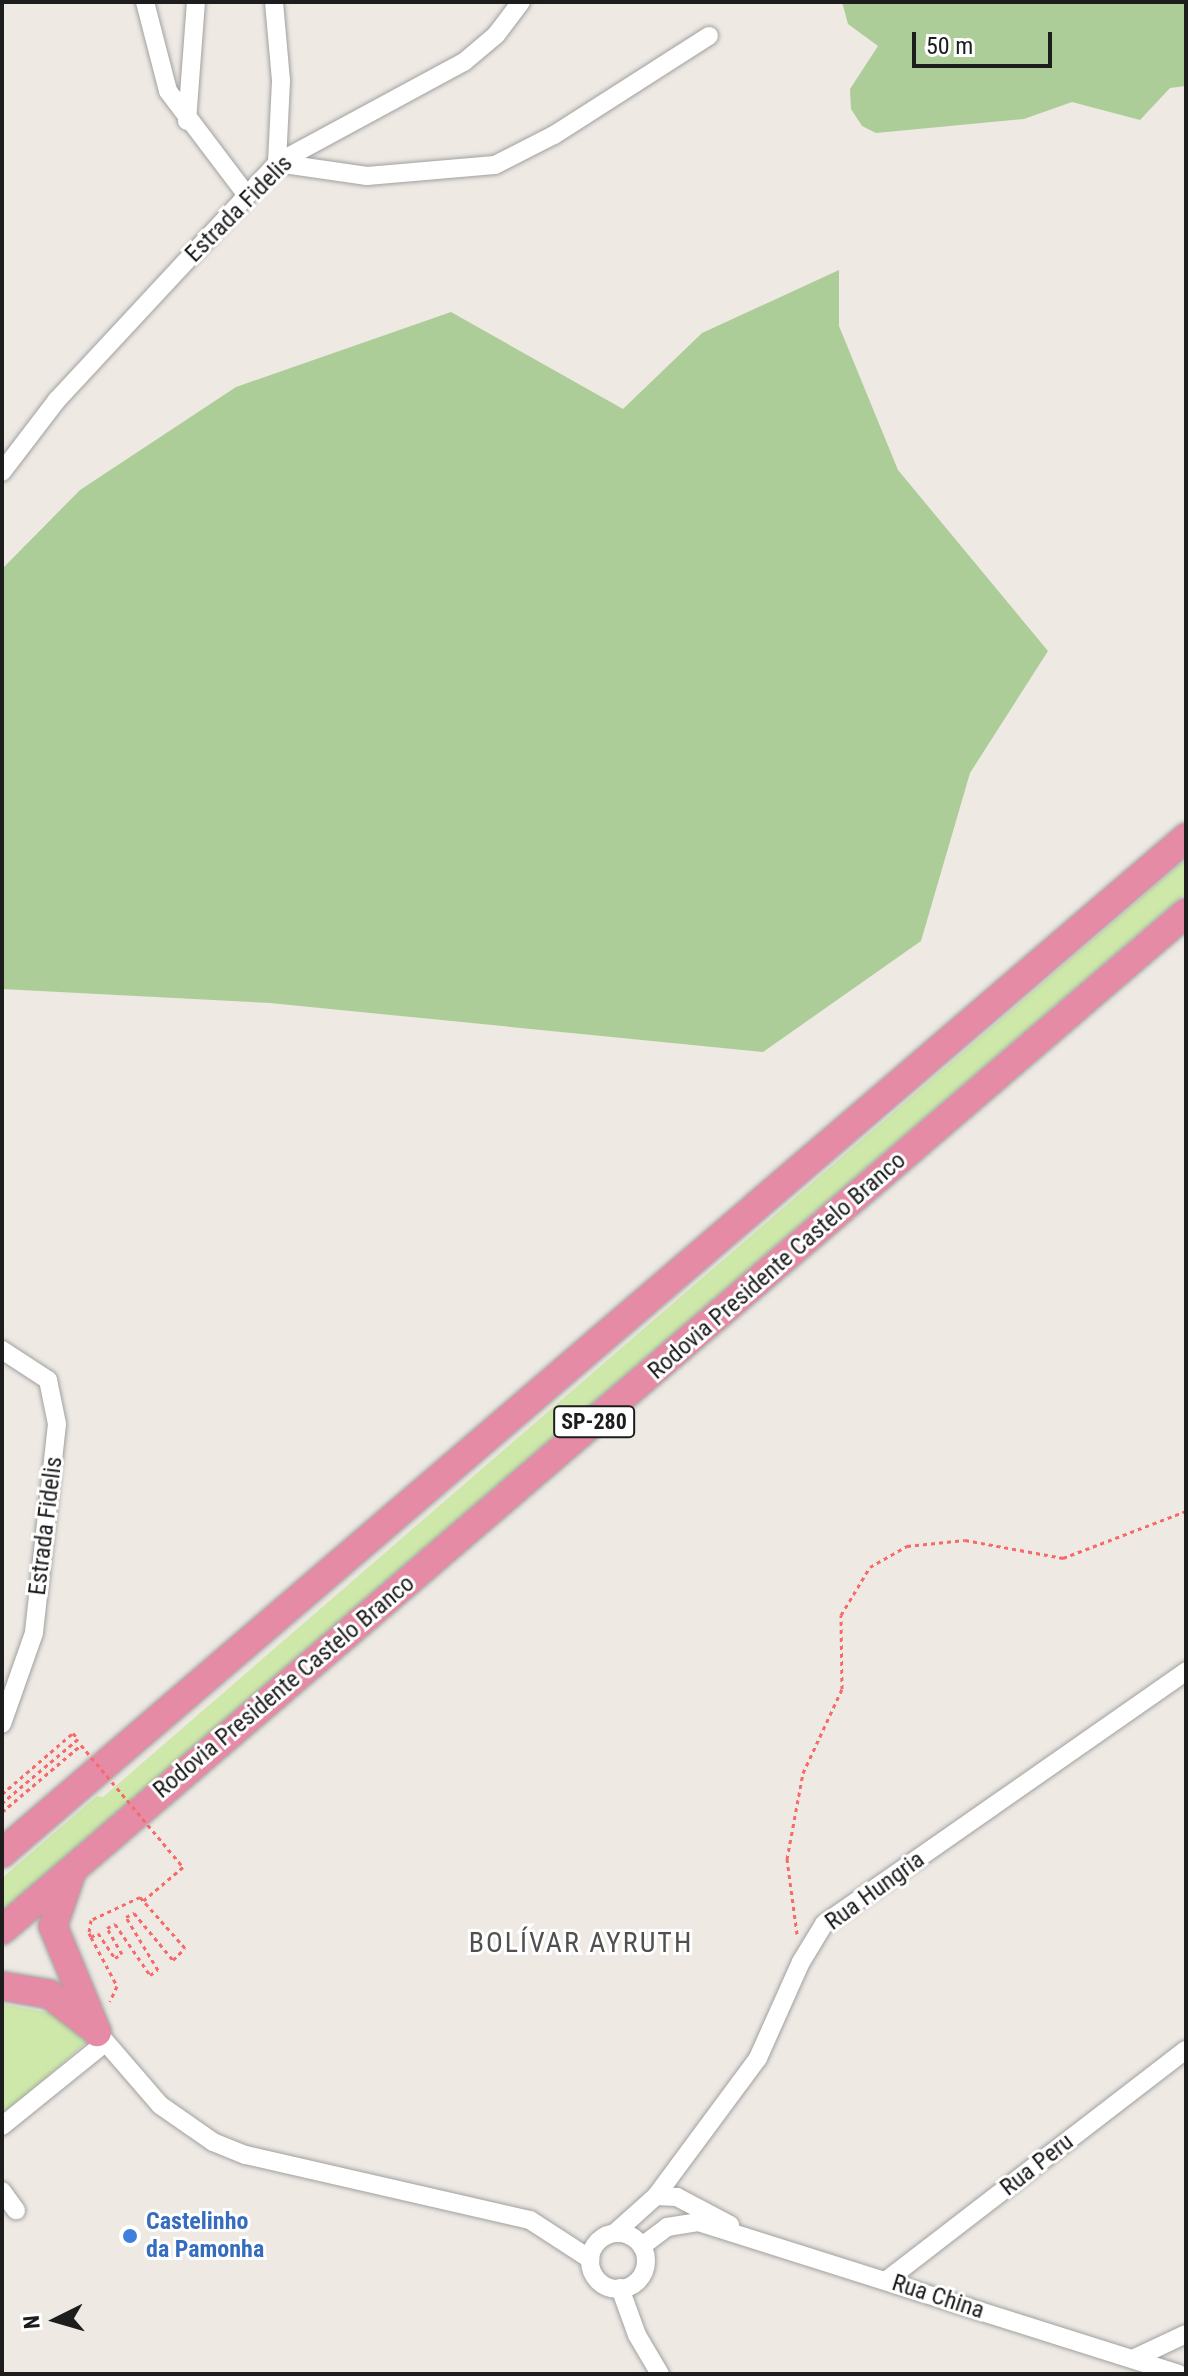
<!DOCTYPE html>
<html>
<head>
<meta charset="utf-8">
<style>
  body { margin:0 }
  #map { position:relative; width:1188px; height:2376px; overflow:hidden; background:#eee9e3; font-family:"Roboto Condensed",sans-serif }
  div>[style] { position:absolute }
  .grass>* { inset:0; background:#cee8a9 }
  .forest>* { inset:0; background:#adcd98 }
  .path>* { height:3px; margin-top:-1.5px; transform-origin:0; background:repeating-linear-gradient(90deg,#f76a6a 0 4px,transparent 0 8px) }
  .roads { filter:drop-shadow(0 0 2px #a1a1a1) drop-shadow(0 0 2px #a1a1a1) }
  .minor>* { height:18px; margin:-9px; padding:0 9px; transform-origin:9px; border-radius:9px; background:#fff }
  .minor>.ring { margin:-9px; padding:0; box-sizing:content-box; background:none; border:18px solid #fff; border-radius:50% }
  .highway>* { height:28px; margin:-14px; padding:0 14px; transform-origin:14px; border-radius:14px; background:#e58ba5 }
  .path-bridge>* { height:3px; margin-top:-1.5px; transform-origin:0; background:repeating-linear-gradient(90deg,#f76a6a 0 4px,transparent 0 8px) }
  .dots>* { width:22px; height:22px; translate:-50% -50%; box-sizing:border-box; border:4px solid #fff; border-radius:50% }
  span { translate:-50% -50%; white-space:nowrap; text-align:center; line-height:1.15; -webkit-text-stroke:6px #fff; paint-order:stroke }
  .shield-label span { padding:2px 6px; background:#fff; border:2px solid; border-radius:6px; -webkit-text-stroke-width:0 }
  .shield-label { font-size:22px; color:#1d1d1d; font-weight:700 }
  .street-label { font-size:24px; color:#1d1d1d }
  .shop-label { font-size:24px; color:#366cbe; font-weight:700 }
  .left { translate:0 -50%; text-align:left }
  .quarter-label { font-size:28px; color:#505050; letter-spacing:2px }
  .frame { position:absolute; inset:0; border:4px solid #1d1d1d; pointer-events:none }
  .north { position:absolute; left:16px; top:2280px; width:80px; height:80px; -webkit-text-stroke:6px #fff; paint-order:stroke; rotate:265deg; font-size:22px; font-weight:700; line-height:32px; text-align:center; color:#1d1d1d }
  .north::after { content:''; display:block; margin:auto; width:28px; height:36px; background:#1d1d1d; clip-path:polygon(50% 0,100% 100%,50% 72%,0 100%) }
  .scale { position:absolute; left:912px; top:32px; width:140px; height:36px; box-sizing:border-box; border:4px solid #1d1d1d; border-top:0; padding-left:10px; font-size:24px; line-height:28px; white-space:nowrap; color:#1d1d1d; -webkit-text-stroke:6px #fff; paint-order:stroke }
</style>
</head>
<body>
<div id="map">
  <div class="grass">
    <div style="clip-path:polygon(1186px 859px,1186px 893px,2px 1911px,2px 1878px,97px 1796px,103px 1797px)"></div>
    <div style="clip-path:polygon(2px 2004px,61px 2015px,88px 2041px,2px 2116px)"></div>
  </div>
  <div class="forest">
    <div style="clip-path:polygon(842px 2px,1186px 2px,1186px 86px,1170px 88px,1140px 120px,1072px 102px,1024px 119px,876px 133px,862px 126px,851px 109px,850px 89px,878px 46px,848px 24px)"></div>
    <div style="clip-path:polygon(839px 270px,839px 326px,898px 470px,1048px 651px,970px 773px,921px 941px,763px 1052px,270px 1003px,2px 989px,2px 569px,80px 490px,236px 387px,451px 312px,623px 409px,702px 333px)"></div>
  </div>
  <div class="path">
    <div style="left:2px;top:1794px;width:94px;rotate:-40.7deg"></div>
    <div style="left:73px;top:1733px;width:8px;rotate:50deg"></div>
    <div style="left:78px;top:1739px;width:99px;rotate:139.9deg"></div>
    <div style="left:797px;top:1934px;width:76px;rotate:-97.6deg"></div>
    <div style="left:787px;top:1859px;width:87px;rotate:-79.5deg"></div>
    <div style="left:803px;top:1773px;width:93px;rotate:-65.1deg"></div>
    <div style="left:842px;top:1689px;width:74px;rotate:-90.8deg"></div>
    <div style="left:841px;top:1615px;width:56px;rotate:-58.9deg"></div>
    <div style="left:870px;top:1567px;width:43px;rotate:-29.6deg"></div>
    <div style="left:907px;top:1546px;width:58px;rotate:-5.9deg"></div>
    <div style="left:965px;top:1540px;width:100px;rotate:10.4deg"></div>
    <div style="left:1063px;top:1558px;width:132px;rotate:-20.9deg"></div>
    <div style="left:91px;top:1937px;width:8px;rotate:-30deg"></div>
    <div style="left:98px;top:1933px;width:30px;rotate:56deg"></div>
    <div style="left:115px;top:1958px;width:8px;rotate:-30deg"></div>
    <div style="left:122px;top:1954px;width:30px;rotate:-120deg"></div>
    <div style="left:107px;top:1928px;width:9px;rotate:-27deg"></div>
    <div style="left:115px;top:1924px;width:62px;rotate:55.5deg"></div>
    <div style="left:150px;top:1975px;width:9px;rotate:-32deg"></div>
    <div style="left:158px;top:1970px;width:62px;rotate:-121.1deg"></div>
    <div style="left:126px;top:1917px;width:9px;rotate:-27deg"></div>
    <div style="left:134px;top:1913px;width:61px;rotate:50.3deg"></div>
    <div style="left:173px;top:1960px;width:17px;rotate:-45deg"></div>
    <div style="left:185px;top:1948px;width:68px;rotate:-131.4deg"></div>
    <div style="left:140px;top:1897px;width:54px;rotate:154.9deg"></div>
    <div style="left:91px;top:1920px;width:13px;rotate:99deg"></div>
    <div style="left:89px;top:1933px;width:4px;rotate:63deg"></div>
    <div style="left:91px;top:1937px;width:55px;rotate:62deg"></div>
    <div style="left:117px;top:1986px;width:17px;rotate:115deg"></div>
  </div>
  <div class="roads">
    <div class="minor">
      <div style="left:145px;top:2px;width:92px;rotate:75.5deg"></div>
      <div style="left:168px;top:91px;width:129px;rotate:52.9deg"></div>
      <div style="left:274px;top:2px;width:79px;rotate:84.9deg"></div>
      <div style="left:281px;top:81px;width:82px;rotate:92.8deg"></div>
      <div style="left:277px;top:163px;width:91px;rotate:8.2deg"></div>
      <div style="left:367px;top:176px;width:128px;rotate:-4.9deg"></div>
      <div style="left:495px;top:165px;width:66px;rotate:-27deg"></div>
      <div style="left:554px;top:135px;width:184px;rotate:-32.6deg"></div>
      <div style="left:187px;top:121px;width:119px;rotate:-85.7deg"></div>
      <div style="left:2px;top:472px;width:91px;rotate:-52.6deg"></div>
      <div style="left:57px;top:400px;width:323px;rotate:-47.1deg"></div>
      <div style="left:277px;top:163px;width:213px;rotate:-28.4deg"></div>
      <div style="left:464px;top:62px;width:42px;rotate:-40.2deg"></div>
      <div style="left:496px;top:35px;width:41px;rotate:-52.9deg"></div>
      <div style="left:2px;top:1350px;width:55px;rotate:33.1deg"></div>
      <div style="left:48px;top:1380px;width:45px;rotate:78.4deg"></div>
      <div style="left:57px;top:1424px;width:210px;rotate:96.3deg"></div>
      <div style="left:34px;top:1633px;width:96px;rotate:109.4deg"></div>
      <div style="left:97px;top:2032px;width:96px;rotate:49.2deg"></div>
      <div style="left:160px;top:2105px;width:65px;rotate:34.9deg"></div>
      <div style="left:213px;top:2142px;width:35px;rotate:22deg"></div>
      <div style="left:246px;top:2155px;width:291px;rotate:12.9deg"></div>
      <div style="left:530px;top:2220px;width:72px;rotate:33deg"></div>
      <div style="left:2px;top:2126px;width:132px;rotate:-38.9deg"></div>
      <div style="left:2px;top:2191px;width:24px;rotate:54deg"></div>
      <div style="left:656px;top:2196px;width:172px;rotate:-53.5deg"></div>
      <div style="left:758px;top:2058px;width:105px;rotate:-65.9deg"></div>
      <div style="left:801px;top:1962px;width:44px;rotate:-58.8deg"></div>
      <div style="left:824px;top:1924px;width:442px;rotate:-34.9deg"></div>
      <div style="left:616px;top:2232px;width:54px;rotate:-42deg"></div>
      <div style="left:656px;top:2196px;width:21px;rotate:3deg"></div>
      <div style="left:677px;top:2197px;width:60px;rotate:27.8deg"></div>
      <div class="ring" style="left:590px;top:2233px;width:38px;height:38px"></div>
      <div style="left:642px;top:2246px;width:31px;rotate:-37deg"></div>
      <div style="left:667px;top:2227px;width:31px;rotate:-9deg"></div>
      <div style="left:698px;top:2222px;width:504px;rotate:17.54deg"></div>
      <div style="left:887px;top:2280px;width:377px;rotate:-37.6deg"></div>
      <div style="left:620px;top:2288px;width:50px;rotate:70.1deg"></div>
      <div style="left:637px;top:2335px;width:45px;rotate:59.5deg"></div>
      <div style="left:1135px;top:2358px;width:56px;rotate:-25.2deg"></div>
    </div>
    <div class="highway">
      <div style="left:2px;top:1853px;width:1560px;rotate:-40.61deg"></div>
      <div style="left:70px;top:1877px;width:52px;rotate:109.1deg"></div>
      <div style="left:53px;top:1926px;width:115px;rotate:67.5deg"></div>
      <div style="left:2px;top:1930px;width:1561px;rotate:-40.66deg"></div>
      <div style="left:2px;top:1986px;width:48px;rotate:9.7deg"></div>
      <div style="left:49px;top:1994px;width:51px;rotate:37.8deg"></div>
    </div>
  </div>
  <div class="path-bridge">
    <div style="left:2px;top:1812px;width:104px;rotate:-40.3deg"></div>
    <div style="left:81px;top:1745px;width:159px;rotate:50.1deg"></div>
    <div style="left:183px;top:1867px;width:52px;rotate:139.6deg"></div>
  </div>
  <div class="dots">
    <div style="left:130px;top:2236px;background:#3f7fe0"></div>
  </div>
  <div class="shield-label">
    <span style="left:594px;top:1422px">SP-280</span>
  </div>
  <div class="street-label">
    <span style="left:239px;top:209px;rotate:-45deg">Estrada Fidelis</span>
    <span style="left:777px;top:1266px;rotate:-41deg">Rodovia Presidente Castelo Branco</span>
    <span style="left:46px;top:1526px;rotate:-83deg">Estrada Fidelis</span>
    <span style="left:284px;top:1687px;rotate:-40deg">Rodovia Presidente Castelo Branco</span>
    <span style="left:875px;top:1891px;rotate:-36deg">Rua Hungria</span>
    <span style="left:1037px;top:2165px;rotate:-38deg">Rua Peru</span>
    <span style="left:938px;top:2297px;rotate:18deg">Rua China</span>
  </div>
  <div class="shop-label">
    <span class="left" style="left:146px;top:2236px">Castelinho<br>da Pamonha</span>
  </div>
  <div class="quarter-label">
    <span style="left:581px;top:1943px">BOLÍVAR AYRUTH</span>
  </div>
  <div class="frame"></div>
  <div class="north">N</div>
  <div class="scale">50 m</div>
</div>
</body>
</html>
